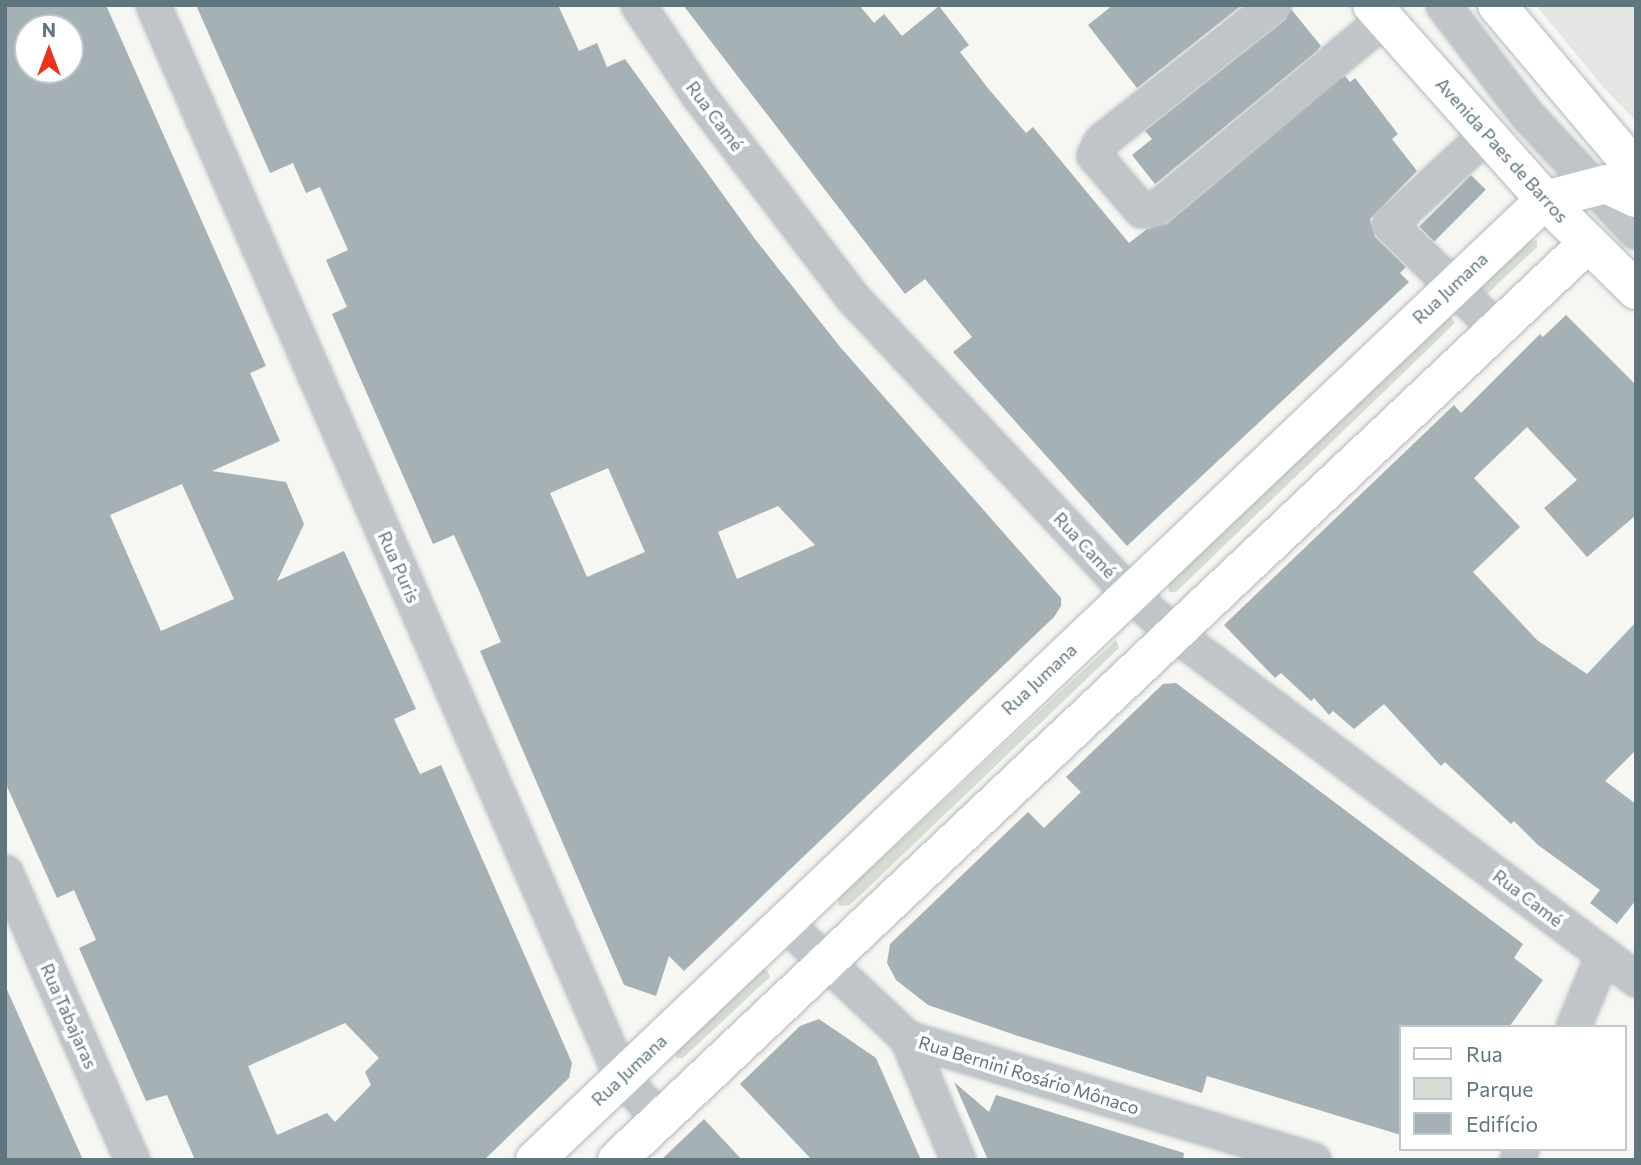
<!DOCTYPE html>
<html>
<head>
<meta charset="utf-8">
<style>
  body { margin:0 }
  #map { position:relative; width:1641px; height:1165px; overflow:hidden; background:#f6f6f3; font-family:Commissioner,sans-serif }
  div>[style] { position:absolute }
  .built>* { inset:0; background:#e4e6e4 }
  .green>* { inset:0; background:#d7dcd2 }
  .building>* { inset:0; background:#a6b1b5; transform-origin:0 0 }
  .roads { filter:drop-shadow(0 0 2px #b2b9bc) drop-shadow(0 0 2px #b2b9bc) }
  .minor>* { height:33px; margin:-16.5px; padding:0 16.5px; transform-origin:16.5px; border-radius:16.5px; background:#bfc5c8 }
  .major>* { height:38px; margin:-19px; padding:0 19px; transform-origin:19px; border-radius:19px; background:#fff }
  span { translate:-50% -50%; white-space:nowrap; text-align:center; line-height:1.15; -webkit-text-stroke:7px #fff; paint-order:stroke }
  .street-label { font-size:18px; color:#60767f }
  .frame { position:absolute; inset:0; border:7px solid #60767f; pointer-events:none }
  .legend { position:absolute; left:1399px; top:1025px; width:228px; height:126px; box-sizing:border-box; background:#fff; border:2px solid #bfc8cc; margin:0; padding:9px 12px; list-style:none; font-size:21px; color:#60767f }
  .legend li { display:flex; align-items:center; gap:14px; height:35px }
  .legend b { width:35px; border:2px solid #bfc8cc }
  .north { position:absolute; left:14px; top:14px; width:70px; height:70px; box-sizing:border-box; background:#fff; border:2px solid #bfc8cc; border-radius:50%; rotate:0deg; font-size:19px; font-weight:700; line-height:28px; text-align:center; color:#60767f }
  .north::after { content:''; display:block; margin:auto; width:24px; height:32px; background:#ea331f; clip-path:polygon(50% 0,100% 100%,50% 72%,0 100%) }
</style>
</head>
<body>
<div id="map">
  <div class="built">
    <div style="clip-path:polygon(1536px 5px,1636px 5px,1636px 121px,1604px 88px)"></div>
  </div>
  <div class="green">
    <div style="clip-path:polygon(1537px 240px,1537px 247px,1485px 296px,1478px 289px,1530px 241px)"></div>
    <div style="clip-path:polygon(1449px 316px,1455px 322px,1451px 327px,1176px 592px,1169px 592px,1168px 585px)"></div>
    <div style="clip-path:polygon(1116px 640px,1119px 648px,850px 905px,839px 906px,838px 899px)"></div>
    <div style="clip-path:polygon(761px 970px,767px 970px,770px 977px,683px 1058px,676px 1058px,676px 1051px)"></div>
  </div>
  <div class="building">
    <div style="clip-path:polygon(evenodd,5px 5px,106px 5px,266px 366px,250px 373px,280px 441px,212px 471px,286px 482px,304px 524px,277px 581px,344px 551px,416px 709px,394px 719px,407px 747px,420px 774px,441px 765px,572px 1063px,569px 1078px,484px 1160px,195px 1160px,167px 1095px,146px 1101px,79px 948px,96px 940px,74px 890px,57px 898px,5px 782px,5px 5px,28px 28px,70px 28px,70px 70px,28px 70px,28px 28px,5px 5px,182px 484px,234px 599px,161px 631px,110px 515px,182px 484px,5px 5px,345px 1023px,379px 1058px,365px 1072px,371px 1085px,335px 1122px,327px 1113px,277px 1135px,248px 1066px,345px 1023px)"></div>
    <div style="clip-path:polygon(evenodd,196px 5px,558px 5px,579px 51px,597px 43px,607px 67px,625px 59px,755px 239px,841px 348px,1061px 598px,1061px 606px,1054px 617px,684px 971px,669px 956px,656px 996px,624px 985px,480px 651px,501px 642px,480px 593px,454px 535px,433px 544px,332px 314px,347px 307px,326px 260px,348px 250px,320px 187px,306px 193px,293px 163px,270px 173px,196px 5px,608px 468px,645px 552px,587px 577px,550px 493px,608px 468px,196px 5px,778px 506px,815px 545px,737px 579px,718px 532px,778px 506px)"></div>
    <div style="clip-path:polygon(683px 5px,859px 5px,874px 23px,884px 14px,902px 36px,939px 6px,969px 45px,960px 52px,987px 87px,1026px 133px,1033px 127px,1129px 243px,1147px 229px,1167px 224px,1341px 78px,1345px 76px,1350px 82px,1355px 78px,1398px 134px,1392px 139px,1417px 171px,1370px 219px,1375px 237px,1406px 267px,1400px 273px,1409px 282px,1127px 546px,953px 352px,972px 337px,925px 279px,905px 294px)"></div>
    <div style="clip-path:polygon(1113px 5px,1242px 5px,1137px 88px,1088px 25px)"></div>
    <div style="clip-path:polygon(1291px 9px,1321px 46px,1317px 51px,1155px 184px,1132px 155px,1152px 139px,1145px 131px,1285px 20px)"></div>
    <div style="left:1471px;top:175px;width:21px;height:73px;rotate:45deg"></div>
    <div style="clip-path:polygon(1566px 315px,1636px 385px,1636px 515px,1587px 557px,1544px 508px,1577px 480px,1527px 427px,1474px 478px,1520px 527px,1473px 572px,1537px 640px,1587px 674px,1636px 622px,1636px 750px,1605px 781px,1636px 804px,1636px 900px,1617px 924px,1590px 903px,1600px 890px,1538px 845px,1514px 821px,1511px 824px,1445px 762px,1441px 766px,1384px 704px,1354px 729px,1333px 711px,1329px 715px,1314px 698px,1311px 701px,1281px 673px,1275px 678px,1224px 625px,1454px 405px,1461px 413px,1540px 334px,1543px 337px)"></div>
    <div style="clip-path:polygon(1176px 683px,1523px 944px,1514px 958px,1543px 980px,1509px 1027px,1401px 1027px,1401px 1135px,1207px 1076px,1202px 1093px,1018px 1036px,928px 1005px,896px 980px,887px 963px,890px 944px,1028px 812px,1044px 828px,1081px 792px,1066px 777px,1163px 684px)"></div>
    <div style="clip-path:polygon(5px 985px,49px 1084px,83px 1160px,5px 1160px)"></div>
    <div style="clip-path:polygon(819px 1019px,876px 1058px,921px 1160px,812px 1160px,740px 1084px,800px 1026px)"></div>
    <div style="clip-path:polygon(954px 1082px,989px 1112px,996px 1095px,1184px 1153px,1183px 1160px,988px 1160px)"></div>
    <div style="clip-path:polygon(704px 1119px,742px 1160px,661px 1160px)"></div>
  </div>
  <div class="roads">
    <div class="minor">
      <div style="left:153px;top:5px;width:1171px;rotate:66.39deg"></div>
      <div style="left:622px;top:1078px;width:56px;rotate:47.2deg"></div>
      <div style="left:638px;top:5px;width:110px;rotate:56.2deg"></div>
      <div style="left:699px;top:96px;width:254px;rotate:52.7deg"></div>
      <div style="left:853px;top:298px;width:404px;rotate:46.9deg"></div>
      <div style="left:1129px;top:593px;width:60px;rotate:41.6deg"></div>
      <div style="left:1174px;top:633px;width:577px;rotate:36.83deg"></div>
      <div style="left:1273px;top:5px;width:219px;rotate:141.7deg"></div>
      <div style="left:1101px;top:141px;width:16px;rotate:117deg"></div>
      <div style="left:1094px;top:155px;width:72px;rotate:49.5deg"></div>
      <div style="left:1141px;top:210px;width:14px;rotate:-4deg"></div>
      <div style="left:1155px;top:209px;width:221px;rotate:-39.7deg"></div>
      <div style="left:1443px;top:5px;width:140px;rotate:52.6deg"></div>
      <div style="left:1528px;top:116px;width:158px;rotate:47deg"></div>
      <div style="left:1333px;top:61px;width:66px;rotate:-39.5deg"></div>
      <div style="left:1486px;top:134px;width:132px;rotate:137.1deg"></div>
      <div style="left:1389px;top:224px;width:151px;rotate:44.2deg"></div>
      <div style="left:5px;top:872px;width:315px;rotate:66.2deg"></div>
      <div style="left:785px;top:923px;width:168px;rotate:43.3deg"></div>
      <div style="left:907px;top:1038px;width:424px;rotate:16.7deg"></div>
      <div style="left:1573px;top:1027px;width:79px;rotate:-67.7deg"></div>
      <div style="left:907px;top:1038px;width:132px;rotate:67.3deg"></div>
      <div style="left:1517px;top:1160px;width:12px;rotate:-70deg"></div>
    </div>
    <div class="major">
      <div style="left:1372px;top:5px;width:261px;rotate:48.4deg"></div>
      <div style="left:1545px;top:200px;width:128px;rotate:44.7deg"></div>
      <div style="left:1497px;top:5px;width:216px;rotate:49.9deg"></div>
      <div style="left:535px;top:1160px;width:1393px;rotate:-43.55deg"></div>
      <div style="left:1545px;top:200px;width:63px;rotate:-14.7deg"></div>
      <div style="left:1606px;top:184px;width:33px;rotate:25deg"></div>
      <div style="left:617px;top:1160px;width:1334px;rotate:-43.36deg"></div>
    </div>
  </div>
  <div class="street-label">
    <span style="left:715px;top:116px;rotate:53deg">Rua Camé</span>
    <span style="left:1502px;top:150px;rotate:48deg">Avenida Paes de Barros</span>
    <span style="left:1450px;top:288px;rotate:-43deg">Rua Jumana</span>
    <span style="left:1085px;top:545px;rotate:47deg">Rua Camé</span>
    <span style="left:399px;top:567px;rotate:66deg">Rua Puris</span>
    <span style="left:1039px;top:679px;rotate:-43deg">Rua Jumana</span>
    <span style="left:1528px;top:898px;rotate:37deg">Rua Camé</span>
    <span style="left:69px;top:1016px;rotate:66deg">Rua Tabajaras</span>
    <span style="left:629px;top:1070px;rotate:-43deg">Rua Jumana</span>
    <span style="left:1029px;top:1075px;rotate:17deg">Rua Bernini Rosário Mônaco</span>
  </div>
  <div class="frame"></div>
  <ul class="legend">
  <li><b style="height:9px;background:#fff"></b>Rua</li>
  <li><b style="height:19px;background:#d7dcd2"></b>Parque</li>
  <li><b style="height:19px;background:#a6b1b5"></b>Edifício</li>
  </ul>
  <div class="north">N</div>
</div>
</body>
</html>
